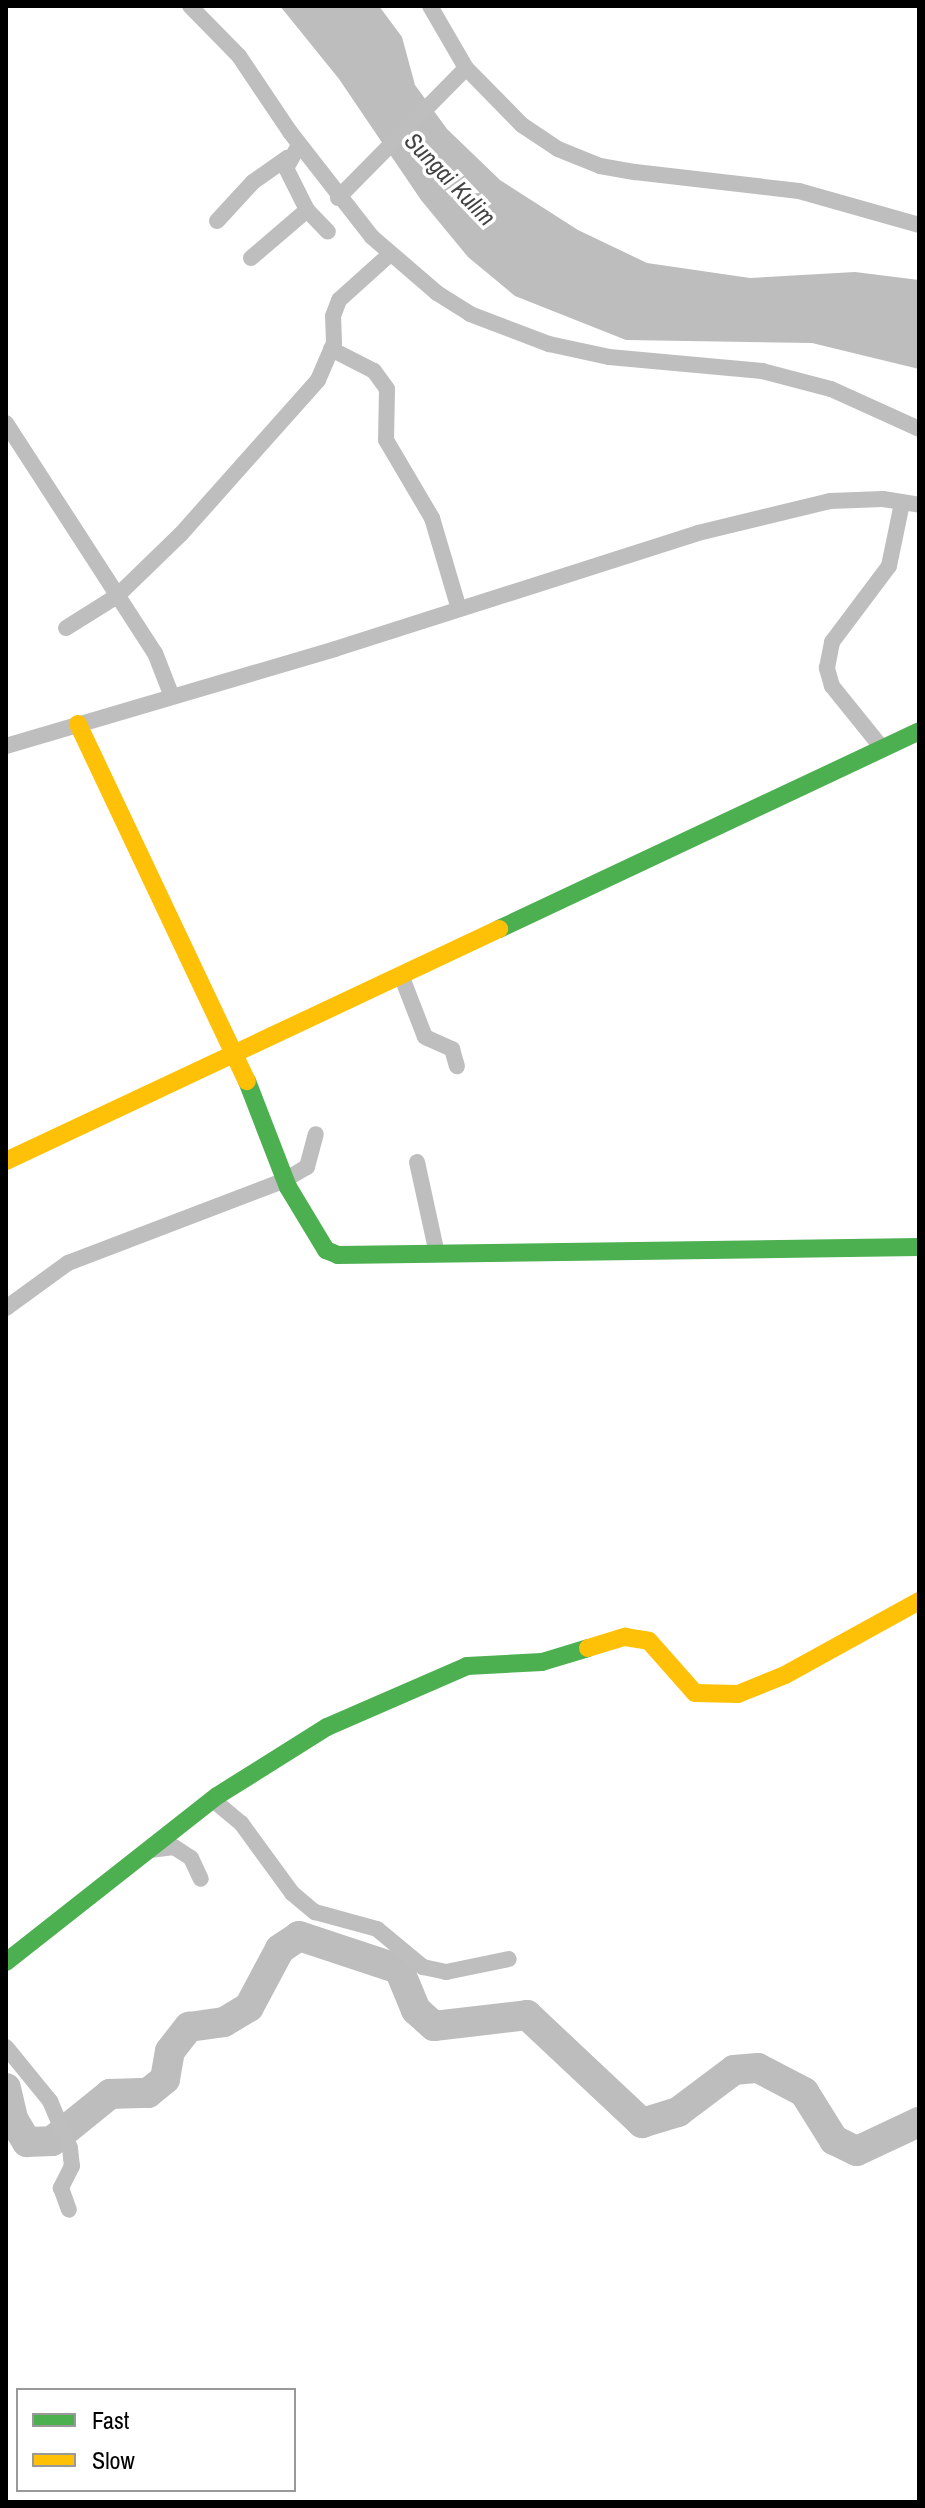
<!DOCTYPE html>
<html>
<head>
<meta charset="utf-8">
<style>
  body { margin:0 }
  #map { position:relative; width:925px; height:2508px; overflow:hidden; background:#fff; font-family:"Archivo Narrow",sans-serif }
  div>[style] { position:absolute }
  .water>* { inset:0; background:#bdbdbd }
  .river>* { height:30px; margin:-15px; padding:0 15px; transform-origin:15px; border-radius:15px; background:#bdbdbd }
  .street>* { height:16px; margin:-8px; padding:0 8px; transform-origin:8px; border-radius:8px; background:#bebebe }
  .fast>* { height:18px; margin:-9px; padding:0 9px; transform-origin:9px; border-radius:9px; background:#4caf50 }
  .slow>* { height:18px; margin:-9px; padding:0 9px; transform-origin:9px; border-radius:9px; background:#ffc107 }
  span { translate:-50% -50%; white-space:nowrap; text-align:center; line-height:1.15; -webkit-text-stroke:7px #fff; paint-order:stroke }
  .water-label { font-size:24px; color:#424242; font-style:italic }
  .frame { position:absolute; inset:0; border:8px solid #000; pointer-events:none }
  .legend { position:absolute; left:16px; top:2388px; width:280px; height:104px; box-sizing:border-box; background:#fff; border:2px solid #999; margin:0; padding:10px 14px; list-style:none; font-size:24px; color:#000 }
  .legend li { display:flex; align-items:center; gap:16px; height:40px }
  .legend b { width:40px; border:2px solid #999 }
</style>
</head>
<body>
<div id="map">
  <div class="water">
    <div style="clip-path:polygon(280px 6px,379px 6px,402px 37px,415px 85px,447px 129px,500px 180px,578px 230px,647px 263px,750px 278px,855px 272px,919px 280px,919px 369px,812px 343px,626px 340px,515px 296px,468px 257px,421px 200px,339px 79px)"></div>
  </div>
  <div class="river">
    <div style="left:6px;top:2088px;width:32px;rotate:77deg"></div>
    <div style="left:13px;top:2119px;width:27px;rotate:59deg"></div>
    <div style="left:27px;top:2142px;width:25px;rotate:-2deg"></div>
    <div style="left:52px;top:2141px;width:75px;rotate:-39deg"></div>
    <div style="left:110px;top:2094px;width:38px;rotate:-2deg"></div>
    <div style="left:148px;top:2093px;width:22px;rotate:-39deg"></div>
    <div style="left:165px;top:2079px;width:28px;rotate:-80deg"></div>
    <div style="left:170px;top:2051px;width:31px;rotate:-52deg"></div>
    <div style="left:189px;top:2027px;width:35px;rotate:-8deg"></div>
    <div style="left:224px;top:2022px;width:29px;rotate:-31deg"></div>
    <div style="left:249px;top:2007px;width:66px;rotate:-61.9deg"></div>
    <div style="left:280px;top:1949px;width:23px;rotate:-34deg"></div>
    <div style="left:299px;top:1936px;width:105px;rotate:18.3deg"></div>
    <div style="left:399px;top:1969px;width:44px;rotate:67.5deg"></div>
    <div style="left:416px;top:2010px;width:24px;rotate:42deg"></div>
    <div style="left:434px;top:2026px;width:94px;rotate:-6.7deg"></div>
    <div style="left:527px;top:2015px;width:158px;rotate:43.2deg"></div>
    <div style="left:642px;top:2123px;width:38px;rotate:-17deg"></div>
    <div style="left:678px;top:2112px;width:70px;rotate:-36.9deg"></div>
    <div style="left:734px;top:2070px;width:24px;rotate:-5deg"></div>
    <div style="left:758px;top:2068px;width:52px;rotate:27.6deg"></div>
    <div style="left:804px;top:2092px;width:57px;rotate:58deg"></div>
    <div style="left:834px;top:2140px;width:25px;rotate:26deg"></div>
    <div style="left:857px;top:2151px;width:68px;rotate:-25.1deg"></div>
  </div>
  <div class="street">
    <div style="left:190px;top:6px;width:70px;rotate:45.6deg"></div>
    <div style="left:239px;top:56px;width:92px;rotate:56.1deg"></div>
    <div style="left:290px;top:132px;width:133px;rotate:52deg"></div>
    <div style="left:372px;top:237px;width:86px;rotate:40.7deg"></div>
    <div style="left:437px;top:293px;width:39px;rotate:32deg"></div>
    <div style="left:470px;top:314px;width:85px;rotate:20.8deg"></div>
    <div style="left:549px;top:344px;width:61px;rotate:12.2deg"></div>
    <div style="left:609px;top:357px;width:154px;rotate:5.2deg"></div>
    <div style="left:762px;top:371px;width:71px;rotate:14.6deg"></div>
    <div style="left:831px;top:389px;width:97px;rotate:24.4deg"></div>
    <div style="left:430px;top:6px;width:72px;rotate:59.9deg"></div>
    <div style="left:466px;top:68px;width:80px;rotate:45.5deg"></div>
    <div style="left:522px;top:125px;width:43px;rotate:33.7deg"></div>
    <div style="left:558px;top:149px;width:45px;rotate:22deg"></div>
    <div style="left:600px;top:166px;width:36px;rotate:10deg"></div>
    <div style="left:635px;top:172px;width:165px;rotate:6.6deg"></div>
    <div style="left:799px;top:191px;width:125px;rotate:15.8deg"></div>
    <div style="left:299px;top:145px;width:26px;rotate:119deg"></div>
    <div style="left:286px;top:168px;width:47px;rotate:63.4deg"></div>
    <div style="left:307px;top:210px;width:30px;rotate:46deg"></div>
    <div style="left:338px;top:198px;width:182px;rotate:-45.4deg"></div>
    <div style="left:217px;top:221px;width:53px;rotate:-47.3deg"></div>
    <div style="left:253px;top:182px;width:42px;rotate:-35.2deg"></div>
    <div style="left:251px;top:258px;width:74px;rotate:-40.6deg"></div>
    <div style="left:331px;top:349px;width:48px;rotate:27.1deg"></div>
    <div style="left:374px;top:371px;width:22px;rotate:54deg"></div>
    <div style="left:387px;top:389px;width:51px;rotate:91.1deg"></div>
    <div style="left:386px;top:440px;width:91px;rotate:59.5deg"></div>
    <div style="left:432px;top:518px;width:95px;rotate:73.5deg"></div>
    <div style="left:6px;top:423px;width:274px;rotate:57.1deg"></div>
    <div style="left:155px;top:653px;width:44px;rotate:68.7deg"></div>
    <div style="left:66px;top:628px;width:60px;rotate:-32.1deg"></div>
    <div style="left:117px;top:596px;width:89px;rotate:-44.1deg"></div>
    <div style="left:181px;top:534px;width:206px;rotate:-48.3deg"></div>
    <div style="left:318px;top:380px;width:40px;rotate:-66.6deg"></div>
    <div style="left:334px;top:343px;width:27px;rotate:-92deg"></div>
    <div style="left:333px;top:316px;width:17px;rotate:-69deg"></div>
    <div style="left:339px;top:300px;width:69px;rotate:-42deg"></div>
    <div style="left:6px;top:746px;width:343px;rotate:-16.4deg"></div>
    <div style="left:335px;top:649px;width:381px;rotate:-17.7deg"></div>
    <div style="left:698px;top:533px;width:136px;rotate:-13.6deg"></div>
    <div style="left:830px;top:501px;width:53px;rotate:-2.2deg"></div>
    <div style="left:883px;top:499px;width:36px;rotate:9deg"></div>
    <div style="left:882px;top:748px;width:80px;rotate:-128.9deg"></div>
    <div style="left:832px;top:686px;width:19px;rotate:-106deg"></div>
    <div style="left:827px;top:668px;width:26px;rotate:-79deg"></div>
    <div style="left:832px;top:642px;width:95px;rotate:-53.1deg"></div>
    <div style="left:889px;top:566px;width:64px;rotate:-78.3deg"></div>
    <div style="left:401px;top:975px;width:66px;rotate:68.8deg"></div>
    <div style="left:425px;top:1037px;width:30px;rotate:24deg"></div>
    <div style="left:452px;top:1049px;width:18px;rotate:74deg"></div>
    <div style="left:417px;top:1162px;width:94px;rotate:77.7deg"></div>
    <div style="left:6px;top:1308px;width:77px;rotate:-36deg"></div>
    <div style="left:68px;top:1263px;width:232px;rotate:-20.9deg"></div>
    <div style="left:285px;top:1180px;width:26px;rotate:-31deg"></div>
    <div style="left:307px;top:1167px;width:34px;rotate:-75deg"></div>
    <div style="left:212px;top:1799px;width:38px;rotate:40deg"></div>
    <div style="left:241px;top:1823px;width:87px;rotate:53.9deg"></div>
    <div style="left:292px;top:1893px;width:30px;rotate:40deg"></div>
    <div style="left:315px;top:1912px;width:64px;rotate:15.3deg"></div>
    <div style="left:377px;top:1929px;width:60px;rotate:39.6deg"></div>
    <div style="left:423px;top:1967px;width:24px;rotate:12deg"></div>
    <div style="left:446px;top:1972px;width:64px;rotate:-11.7deg"></div>
    <div style="left:150px;top:1850px;width:24px;rotate:-7deg"></div>
    <div style="left:174px;top:1847px;width:20px;rotate:33deg"></div>
    <div style="left:191px;top:1858px;width:23px;rotate:65deg"></div>
    <div style="left:6px;top:2047px;width:70px;rotate:50.8deg"></div>
    <div style="left:50px;top:2101px;width:51px;rotate:66.9deg"></div>
    <div style="left:70px;top:2148px;width:18px;rotate:84deg"></div>
    <div style="left:72px;top:2166px;width:25px;rotate:117deg"></div>
    <div style="left:61px;top:2188px;width:23px;rotate:70deg"></div>
  </div>
  <div class="fast">
    <div style="left:499px;top:929px;width:464px;rotate:-25.2deg"></div>
    <div style="left:247px;top:1081px;width:114px;rotate:68.9deg"></div>
    <div style="left:288px;top:1187px;width:74px;rotate:58.9deg"></div>
    <div style="left:326px;top:1250px;width:13px;rotate:23deg"></div>
    <div style="left:338px;top:1255px;width:581px;rotate:-0.79deg"></div>
    <div style="left:6px;top:1962px;width:268px;rotate:-38.2deg"></div>
    <div style="left:217px;top:1796px;width:130px;rotate:-32.1deg"></div>
    <div style="left:327px;top:1727px;width:153px;rotate:-23.5deg"></div>
    <div style="left:467px;top:1666px;width:75px;rotate:-3.1deg"></div>
    <div style="left:542px;top:1662px;width:48px;rotate:-16.9deg"></div>
  </div>
  <div class="slow">
    <div style="left:78px;top:724px;width:395px;rotate:64.7deg"></div>
    <div style="left:6px;top:1161px;width:545px;rotate:-25.2deg"></div>
    <div style="left:588px;top:1648px;width:39px;rotate:-17deg"></div>
    <div style="left:625px;top:1637px;width:24px;rotate:9deg"></div>
    <div style="left:649px;top:1641px;width:69px;rotate:48.5deg"></div>
    <div style="left:695px;top:1693px;width:43px;rotate:1.3deg"></div>
    <div style="left:738px;top:1694px;width:51px;rotate:-22deg"></div>
    <div style="left:785px;top:1675px;width:153px;rotate:-28.9deg"></div>
  </div>
  <div class="water-label">
    <span style="left:450px;top:179px;rotate:46deg">Sungai Kulim</span>
  </div>
  <div class="frame"></div>
  <ul class="legend">
  <li><b style="height:10px;background:#4caf50"></b>Fast</li>
  <li><b style="height:10px;background:#ffc107"></b>Slow</li>
  </ul>
</div>
</body>
</html>
